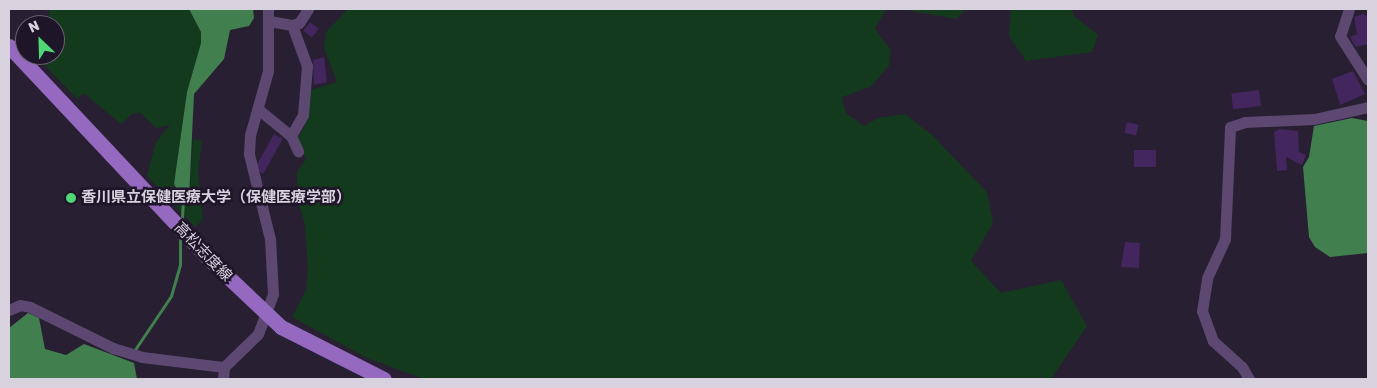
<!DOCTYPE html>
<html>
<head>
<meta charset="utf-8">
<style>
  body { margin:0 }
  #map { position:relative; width:1377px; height:388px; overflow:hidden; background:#281f32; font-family:Rubik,"Noto Sans JP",sans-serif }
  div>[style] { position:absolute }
  .green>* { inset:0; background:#133a1d }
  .water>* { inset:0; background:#427f4f }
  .stream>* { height:3px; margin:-1.5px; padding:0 1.5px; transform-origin:1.5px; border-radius:1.5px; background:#427f4f }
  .building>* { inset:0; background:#43265d; transform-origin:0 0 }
  .minor>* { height:11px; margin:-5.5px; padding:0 5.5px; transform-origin:5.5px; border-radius:5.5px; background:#5c4871 }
  .major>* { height:15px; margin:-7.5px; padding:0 7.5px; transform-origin:7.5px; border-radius:7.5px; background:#9469bf }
  .dots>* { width:14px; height:14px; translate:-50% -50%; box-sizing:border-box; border:2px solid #1f1528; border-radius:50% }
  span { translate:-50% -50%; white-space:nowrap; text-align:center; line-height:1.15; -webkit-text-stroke:5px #1f1528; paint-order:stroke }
  .poi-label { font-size:15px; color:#d8d2df; font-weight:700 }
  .left { translate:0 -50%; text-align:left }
  .street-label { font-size:15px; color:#d8d2df }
  .frame { position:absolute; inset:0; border:10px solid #d8d2df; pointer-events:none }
  .north { position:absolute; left:15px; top:15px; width:50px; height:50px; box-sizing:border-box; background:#1f1528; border:1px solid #696171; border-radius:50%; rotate:336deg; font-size:14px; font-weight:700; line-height:20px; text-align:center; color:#d8d2df }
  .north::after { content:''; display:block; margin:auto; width:18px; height:22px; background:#50d674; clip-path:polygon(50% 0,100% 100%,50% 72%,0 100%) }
</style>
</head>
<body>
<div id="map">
  <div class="green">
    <div style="clip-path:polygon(50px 9px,189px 9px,201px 32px,201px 43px,187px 92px,174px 184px,178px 195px,183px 200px,189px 198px,193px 139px,202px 141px,198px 173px,203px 219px,195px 227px,147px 176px,156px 142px,170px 125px,156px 128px,141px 113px,132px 114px,121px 124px,84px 93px,77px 99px,39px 59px,40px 55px,55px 55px,55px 25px,47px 25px)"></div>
    <div style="clip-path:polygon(348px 9px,886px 9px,875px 29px,891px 50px,889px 66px,870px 87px,842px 97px,846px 113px,864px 126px,878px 118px,905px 114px,932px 135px,987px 192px,993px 223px,971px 261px,1001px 293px,1061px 280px,1087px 326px,1051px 379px,424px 379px,367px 358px,292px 317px,306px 290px,308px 271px,305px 225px,297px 197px,297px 172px,306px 159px,297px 140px,305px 125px,311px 90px,337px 82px,324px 48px,326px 32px)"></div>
    <div style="clip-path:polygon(901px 9px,966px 9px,956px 19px)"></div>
    <div style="clip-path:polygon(1011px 9px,1072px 9px,1074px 16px,1098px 35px,1092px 52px,1026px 61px,1009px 36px)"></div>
  </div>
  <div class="water">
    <div style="clip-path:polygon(189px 9px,253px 9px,254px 18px,249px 26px,230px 30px,224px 59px,194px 94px,189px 198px,183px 200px,174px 184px,187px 92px,201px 43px,201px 32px)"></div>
    <div style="clip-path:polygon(1352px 118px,1368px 121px,1368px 253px,1330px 257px,1315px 247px,1309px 237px,1303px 167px,1309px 157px,1314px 126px)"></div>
    <div style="clip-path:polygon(28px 313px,39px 318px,45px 349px,66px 355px,84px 344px,134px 363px,137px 379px,9px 379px,9px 328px)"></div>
  </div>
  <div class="stream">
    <div style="left:182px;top:218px;width:18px;rotate:-87deg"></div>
    <div style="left:134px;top:351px;width:66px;rotate:-56.1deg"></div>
    <div style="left:171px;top:296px;width:32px;rotate:-74deg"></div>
    <div style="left:180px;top:265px;width:27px;rotate:-90deg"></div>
  </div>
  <div class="building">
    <div style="clip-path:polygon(1363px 14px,1368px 16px,1368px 44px,1356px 47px,1350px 37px,1357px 34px,1354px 17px)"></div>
    <div style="left:310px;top:22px;width:11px;height:11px;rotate:38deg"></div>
    <div style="clip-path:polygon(324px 57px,327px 82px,314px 85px,313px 60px)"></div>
    <div style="clip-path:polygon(1353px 71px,1365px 94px,1340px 105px,1332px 79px)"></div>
    <div style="left:1259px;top:90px;width:16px;height:28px;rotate:83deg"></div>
    <div style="left:1127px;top:122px;width:12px;height:11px;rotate:14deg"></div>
    <div style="clip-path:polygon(1279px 129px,1298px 131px,1299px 152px,1306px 155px,1302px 165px,1286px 157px,1287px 170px,1277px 171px,1274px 132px)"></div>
    <div style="left:274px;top:134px;width:10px;height:40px;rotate:29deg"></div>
    <div style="left:1134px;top:150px;width:22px;height:17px"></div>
    <div style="clip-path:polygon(1125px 242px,1140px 243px,1139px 268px,1121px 267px)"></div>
  </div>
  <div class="minor">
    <div style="left:1349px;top:9px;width:28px;rotate:108deg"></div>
    <div style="left:1340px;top:36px;width:52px;rotate:57.5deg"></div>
    <div style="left:269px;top:21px;width:23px;rotate:10deg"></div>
    <div style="left:292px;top:25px;width:7px;rotate:-16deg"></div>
    <div style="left:299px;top:23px;width:17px;rotate:-57deg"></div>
    <div style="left:292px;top:25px;width:44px;rotate:69.9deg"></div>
    <div style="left:307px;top:66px;width:49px;rotate:94.7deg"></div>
    <div style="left:303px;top:115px;width:24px;rotate:120deg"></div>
    <div style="left:291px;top:136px;width:17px;rotate:65deg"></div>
    <div style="left:258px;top:109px;width:43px;rotate:39.3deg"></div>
    <div style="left:9px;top:310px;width:12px;rotate:-24deg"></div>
    <div style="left:20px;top:305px;width:10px;rotate:11deg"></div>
    <div style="left:30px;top:307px;width:93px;rotate:26.3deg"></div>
    <div style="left:113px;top:348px;width:30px;rotate:17deg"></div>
    <div style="left:142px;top:357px;width:83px;rotate:7deg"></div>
    <div style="left:223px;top:379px;width:12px;rotate:-85deg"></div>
    <div style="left:224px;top:367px;width:47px;rotate:-44.1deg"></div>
    <div style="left:258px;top:334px;width:43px;rotate:-69.4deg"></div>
    <div style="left:273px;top:294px;width:55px;rotate:-93.1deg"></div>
    <div style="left:270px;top:239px;width:88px;rotate:-103.9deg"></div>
    <div style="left:249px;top:154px;width:19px;rotate:-87deg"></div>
    <div style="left:250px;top:135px;width:66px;rotate:-74.3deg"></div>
    <div style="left:268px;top:71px;width:62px;rotate:-90deg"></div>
    <div style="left:1249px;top:379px;width:14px;rotate:-120deg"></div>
    <div style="left:1242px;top:367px;width:39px;rotate:-138deg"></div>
    <div style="left:1213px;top:341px;width:32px;rotate:-110deg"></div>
    <div style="left:1202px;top:311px;width:33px;rotate:-81deg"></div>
    <div style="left:1207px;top:278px;width:43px;rotate:-65.2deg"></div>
    <div style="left:1225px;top:239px;width:112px;rotate:-87.4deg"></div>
    <div style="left:1230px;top:127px;width:16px;rotate:-18deg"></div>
    <div style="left:1245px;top:122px;width:69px;rotate:-2.5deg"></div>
    <div style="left:1314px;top:119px;width:55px;rotate:-12.5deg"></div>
  </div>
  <div class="major">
    <div style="left:9px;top:46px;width:289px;rotate:46.8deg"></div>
    <div style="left:207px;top:257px;width:102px;rotate:43.4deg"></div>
    <div style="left:281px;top:327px;width:115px;rotate:26.8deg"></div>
  </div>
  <div class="dots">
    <div style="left:71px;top:198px;background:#50d674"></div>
  </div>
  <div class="poi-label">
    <span class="left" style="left:81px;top:198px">香川県立保健医療大学（保健医療学部）</span>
  </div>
  <div class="street-label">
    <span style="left:203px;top:252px;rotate:46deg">高松志度線</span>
  </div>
  <div class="frame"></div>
  <div class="north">N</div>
</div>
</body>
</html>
